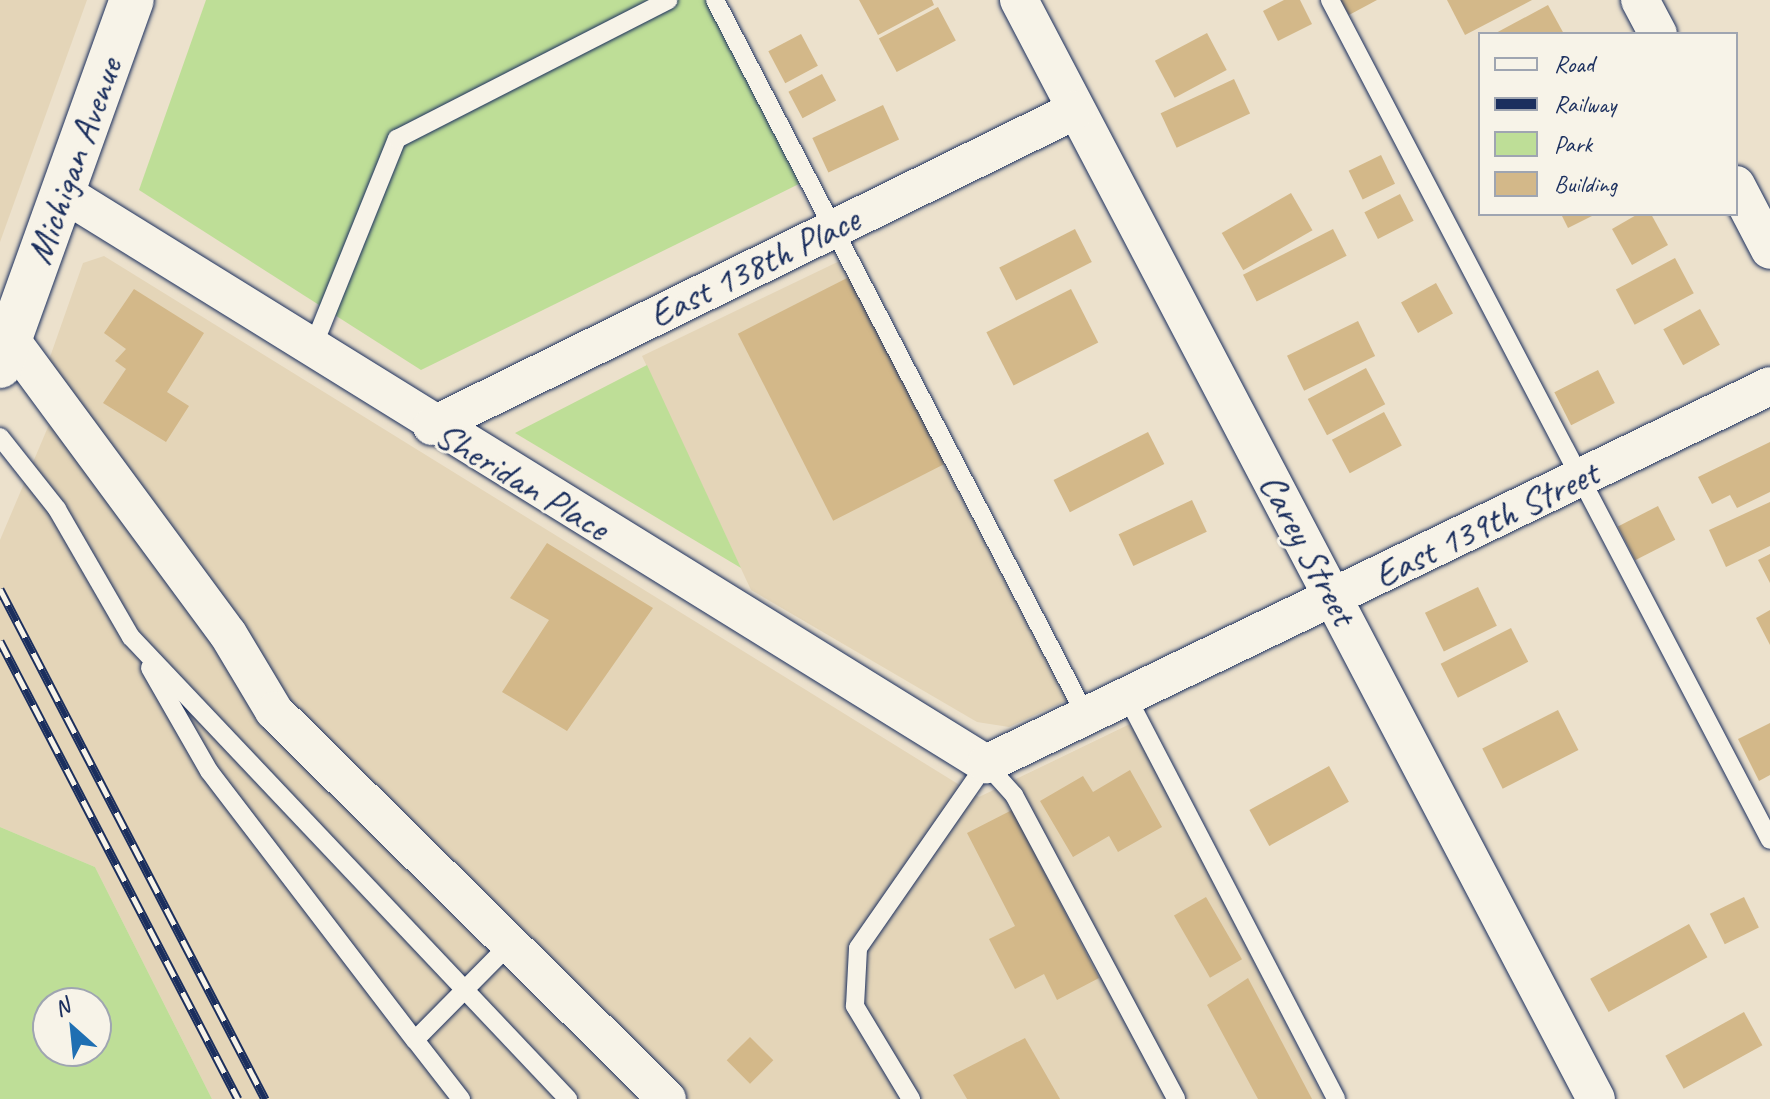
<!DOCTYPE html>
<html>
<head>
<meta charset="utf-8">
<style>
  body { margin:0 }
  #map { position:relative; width:1770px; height:1099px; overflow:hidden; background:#ece1cc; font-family:Caveat,sans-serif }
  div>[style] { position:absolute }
  .built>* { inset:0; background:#e4d5b8 }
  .green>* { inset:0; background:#bede97 }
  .building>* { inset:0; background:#d3b889; transform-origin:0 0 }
  .roads { filter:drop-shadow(0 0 2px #1b2f5e) drop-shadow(0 0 2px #1b2f5e) }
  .service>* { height:18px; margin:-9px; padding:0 9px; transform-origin:9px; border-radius:9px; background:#f7f3e8 }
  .minor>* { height:38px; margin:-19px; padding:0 19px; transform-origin:19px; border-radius:19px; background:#f7f3e8 }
  .secondary>* { height:44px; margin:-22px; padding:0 22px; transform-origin:22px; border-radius:22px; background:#f7f3e8 }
  .rail>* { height:9px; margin-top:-4.5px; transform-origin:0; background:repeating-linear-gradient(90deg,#f7f3e8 0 18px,#1b2f5e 0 36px); box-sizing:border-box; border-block:2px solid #1b2f5e }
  span { translate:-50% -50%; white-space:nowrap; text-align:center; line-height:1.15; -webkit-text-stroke:6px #f7f3e8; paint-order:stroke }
  .street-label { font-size:38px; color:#1b2f5e }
  .legend { position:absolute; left:1478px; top:32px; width:260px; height:184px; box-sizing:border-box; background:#f7f3e8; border:2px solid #9fa5b1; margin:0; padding:10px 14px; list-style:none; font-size:24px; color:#1b2f5e }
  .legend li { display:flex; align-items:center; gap:16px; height:40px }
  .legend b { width:40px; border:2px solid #9fa5b1 }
  .north { position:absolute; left:32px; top:987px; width:80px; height:80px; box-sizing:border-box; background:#f7f3e8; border:2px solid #9fa5b1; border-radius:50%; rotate:333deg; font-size:22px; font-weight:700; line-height:32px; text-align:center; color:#1b2f5e }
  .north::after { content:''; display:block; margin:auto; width:28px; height:36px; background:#1f6fb2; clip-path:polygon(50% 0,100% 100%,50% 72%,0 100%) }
</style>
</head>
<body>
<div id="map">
  <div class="built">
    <div style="clip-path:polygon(0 0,87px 0,0 242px)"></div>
    <div style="clip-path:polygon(104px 256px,979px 797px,1132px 723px,1324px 1099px,212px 1099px,95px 867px,0 827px,0 540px,62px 394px,43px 377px,83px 263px)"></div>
    <div style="clip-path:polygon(850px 256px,1076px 696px,1009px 727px,977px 722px,751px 590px,642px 356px)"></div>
  </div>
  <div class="green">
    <div style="clip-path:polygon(206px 0,715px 0,807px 180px,421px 370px,139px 190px)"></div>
    <div style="clip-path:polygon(647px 365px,741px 568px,515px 433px)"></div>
    <div style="clip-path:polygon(evenodd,0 827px,95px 867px,212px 1099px,0 1099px,0 827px,96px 1003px,96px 1051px,48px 1051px,48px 1003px,96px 1003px)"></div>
  </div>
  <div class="building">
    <div style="clip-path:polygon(859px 0,932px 0,934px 5px,878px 35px)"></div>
    <div style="clip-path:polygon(1284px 0,1300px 0,1312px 24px,1278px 41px,1263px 11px)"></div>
    <div style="clip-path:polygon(1340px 0,1377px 0,1349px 15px)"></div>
    <div style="clip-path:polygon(1447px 0,1532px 0,1465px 35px)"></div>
    <div style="clip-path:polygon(1548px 5px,1564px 34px,1494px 34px)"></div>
    <div style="left:938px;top:7px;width:38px;height:67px;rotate:62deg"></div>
    <div style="left:1207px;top:33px;width:42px;height:59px;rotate:62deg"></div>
    <div style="left:801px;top:34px;width:36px;height:37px;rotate:62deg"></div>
    <div style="left:822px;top:74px;width:30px;height:38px;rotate:62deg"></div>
    <div style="left:1234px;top:79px;width:38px;height:81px;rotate:65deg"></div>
    <div style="left:883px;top:105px;width:38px;height:78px;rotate:65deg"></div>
    <div style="left:1381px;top:155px;width:32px;height:36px;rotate:64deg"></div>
    <div style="left:1291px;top:193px;width:43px;height:80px;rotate:60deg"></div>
    <div style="left:1400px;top:194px;width:30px;height:40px;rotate:63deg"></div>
    <div style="clip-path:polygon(1561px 214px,1596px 214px,1568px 228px)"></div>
    <div style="clip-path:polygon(1638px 214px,1651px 214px,1668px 245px,1632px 265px,1612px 229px)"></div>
    <div style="left:1075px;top:229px;width:37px;height:85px;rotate:63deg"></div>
    <div style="left:1333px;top:229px;width:30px;height:101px;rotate:63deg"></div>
    <div style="left:1675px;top:258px;width:40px;height:67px;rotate:62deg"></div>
    <div style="left:851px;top:276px;width:210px;height:127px;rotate:63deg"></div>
    <div style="left:1436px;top:283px;width:35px;height:40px;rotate:61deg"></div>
    <div style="clip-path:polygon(134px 289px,204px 333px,167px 392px,189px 406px,166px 442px,103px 403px,126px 369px,115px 361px,126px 349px,104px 333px)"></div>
    <div style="left:1071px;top:289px;width:60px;height:95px;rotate:63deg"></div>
    <div style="left:1700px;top:309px;width:41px;height:42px;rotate:61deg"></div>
    <div style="left:1358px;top:321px;width:39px;height:79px;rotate:64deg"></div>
    <div style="left:1366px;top:368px;width:41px;height:66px;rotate:62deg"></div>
    <div style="left:1598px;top:370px;width:37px;height:49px;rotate:63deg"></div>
    <div style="left:1384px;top:412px;width:38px;height:59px;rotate:62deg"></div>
    <div style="left:1148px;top:432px;width:36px;height:106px;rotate:63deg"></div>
    <div style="clip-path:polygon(1770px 442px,1770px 492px,1737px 508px,1730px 495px,1712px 504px,1698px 477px)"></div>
    <div style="left:1192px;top:500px;width:35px;height:81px;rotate:65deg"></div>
    <div style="clip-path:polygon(1770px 502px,1770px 546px,1726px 567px,1709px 530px)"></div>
    <div style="left:1658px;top:506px;width:38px;height:45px;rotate:63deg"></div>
    <div style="clip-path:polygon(547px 543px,653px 608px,567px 731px,502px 692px,549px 620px,510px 598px)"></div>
    <div style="clip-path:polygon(1770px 554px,1770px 583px,1758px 560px)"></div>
    <div style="left:1478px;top:587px;width:43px;height:59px;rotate:64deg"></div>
    <div style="clip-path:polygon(1770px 610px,1770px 645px,1756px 618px)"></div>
    <div style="left:1511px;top:628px;width:38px;height:79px;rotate:63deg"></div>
    <div style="left:1558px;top:710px;width:45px;height:85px;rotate:63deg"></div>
    <div style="clip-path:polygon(1770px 723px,1770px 775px,1759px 781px,1738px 739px)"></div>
    <div style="left:1329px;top:766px;width:41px;height:91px;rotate:61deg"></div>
    <div style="clip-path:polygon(1130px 770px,1162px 827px,1118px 852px,1109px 836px,1073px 857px,1040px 801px,1083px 776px,1093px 792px)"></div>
    <div style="clip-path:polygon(1012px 810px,1099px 978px,1057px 1000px,1044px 974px,1015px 989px,989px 939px,1015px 926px,967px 833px)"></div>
    <div style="left:1206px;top:897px;width:72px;height:37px;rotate:60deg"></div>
    <div style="left:1744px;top:897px;width:34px;height:38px;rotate:64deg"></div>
    <div style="left:1689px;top:924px;width:38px;height:113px;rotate:61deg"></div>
    <div style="clip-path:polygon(1248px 978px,1312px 1099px,1258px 1099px,1207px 1005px)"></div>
    <div style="left:1744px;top:1012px;width:38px;height:90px;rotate:61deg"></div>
    <div style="left:750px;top:1037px;width:33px;height:33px;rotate:45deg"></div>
    <div style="clip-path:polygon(1025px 1038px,1060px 1099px,967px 1099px,953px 1075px)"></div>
  </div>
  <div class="roads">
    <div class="service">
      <div style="left:715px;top:0;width:806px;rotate:62.61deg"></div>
      <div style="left:1330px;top:0;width:948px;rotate:62.35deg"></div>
      <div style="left:312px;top:349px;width:227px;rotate:-68deg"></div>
      <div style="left:397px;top:139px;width:305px;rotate:-27.1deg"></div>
      <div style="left:0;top:437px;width:92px;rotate:51.6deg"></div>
      <div style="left:57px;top:509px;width:148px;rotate:60deg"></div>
      <div style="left:131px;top:637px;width:636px;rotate:46.59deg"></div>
      <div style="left:150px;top:668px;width:119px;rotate:60.2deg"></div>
      <div style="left:209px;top:771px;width:339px;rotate:52.6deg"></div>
      <div style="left:1127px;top:697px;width:453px;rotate:62.5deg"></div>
      <div style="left:461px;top:1099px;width:75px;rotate:-127.9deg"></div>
      <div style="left:415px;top:1040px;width:131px;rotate:-45.3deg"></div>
      <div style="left:911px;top:1099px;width:109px;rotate:-121.1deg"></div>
      <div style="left:855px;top:1006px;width:58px;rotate:-87deg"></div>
      <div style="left:858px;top:948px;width:224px;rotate:-55.2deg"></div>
      <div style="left:986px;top:764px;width:42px;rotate:47.9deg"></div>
      <div style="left:1014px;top:795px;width:344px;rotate:61.9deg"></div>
    </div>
    <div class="minor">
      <div style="left:1019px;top:0;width:1241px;rotate:62.3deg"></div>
      <div style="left:1640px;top:0;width:38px;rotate:62deg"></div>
      <div style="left:1736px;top:185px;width:73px;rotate:62.4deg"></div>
      <div style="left:62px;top:192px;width:1087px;rotate:31.76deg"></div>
      <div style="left:986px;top:764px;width:870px;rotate:-25.74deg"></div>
      <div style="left:11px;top:340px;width:365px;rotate:53.6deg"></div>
      <div style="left:228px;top:634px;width:90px;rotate:59.1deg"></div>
      <div style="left:274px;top:711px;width:552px;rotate:44.63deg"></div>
      <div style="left:432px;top:426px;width:717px;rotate:-26.14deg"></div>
    </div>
    <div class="secondary">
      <div style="left:0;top:366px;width:389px;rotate:-70.2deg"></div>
    </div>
  </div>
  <div class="rail">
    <div style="left:0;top:589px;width:575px;rotate:62.54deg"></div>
    <div style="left:0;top:641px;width:516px;rotate:62.54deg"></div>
  </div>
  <div class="street-label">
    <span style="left:74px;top:161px;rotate:-70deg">Michigan Avenue</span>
    <span style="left:754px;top:267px;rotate:-26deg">East 138th Place</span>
    <span style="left:522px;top:481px;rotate:31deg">Sheridan Place</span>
    <span style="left:1486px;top:524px;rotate:-26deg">East 139th Street</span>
    <span style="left:1308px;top:549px;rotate:62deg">Carey Street</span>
  </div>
  <ul class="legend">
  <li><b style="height:10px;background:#f7f3e8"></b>Road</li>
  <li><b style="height:10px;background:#1b2f5e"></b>Railway</li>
  <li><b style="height:22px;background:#bede97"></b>Park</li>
  <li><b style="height:22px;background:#d3b889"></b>Building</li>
  </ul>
  <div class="north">N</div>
</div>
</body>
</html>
